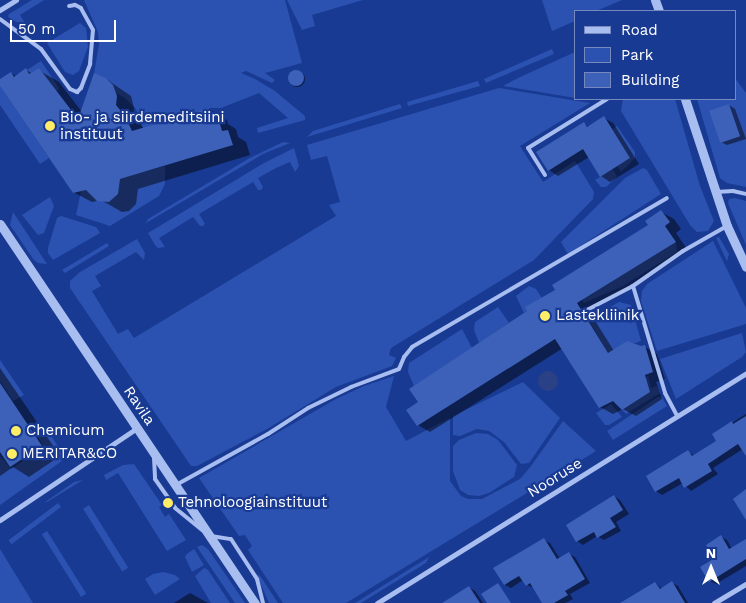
<!DOCTYPE html>
<html>
<head>
<meta charset="utf-8">
<style>
  body { margin:0 }
  #map { position:relative; width:746px; height:603px; overflow:hidden; background:#193a92; font-family:"Work Sans",sans-serif }
  div>[style] { position:absolute }
  .green>* { inset:0; background:#2b52b1; transform-origin:0 0 }
  .water>* { inset:0; background:#2a4285 }
  .round { border-radius:50% }
  .shadow>* { inset:0; background:#0007 }
  .building>* { inset:0; background:#3d60b8; transform-origin:0 0 }
  .service>* { height:4px; margin:-2px; padding:0 2px; transform-origin:2px; border-radius:2px; background:#a8bdf0 }
  .minor>* { height:5px; margin:-2.5px; padding:0 2.5px; transform-origin:2.5px; border-radius:2.5px; background:#a8bdf0 }
  .tertiary>* { height:9px; margin:-4.5px; padding:0 4.5px; transform-origin:4.5px; border-radius:4.5px; background:#a8bdf0 }
  .dots>* { width:14px; height:14px; translate:-50% -50%; box-sizing:border-box; border:2px solid #193a92; border-radius:50% }
  span { translate:-50% -50%; white-space:nowrap; text-align:center; line-height:1.15; -webkit-text-stroke:4.5px #193a92; paint-order:stroke }
  .poi-label { font-size:15px; color:#fff }
  .left { translate:0 -50%; text-align:left }
  .street-label { font-size:15px; color:#fff }
  .legend { position:absolute; left:574px; top:10px; width:162px; height:90px; box-sizing:border-box; background:#193a92; border:1px solid #7589be; margin:0; padding:6px 9px; list-style:none; font-size:15px; color:#fff }
  .legend li { display:flex; align-items:center; gap:10px; height:25px }
  .legend b { width:25px; border:1px solid #7589be }
  .north { position:absolute; left:686px; top:543px; width:50px; height:50px; -webkit-text-stroke:4px #193a92; paint-order:stroke; rotate:0deg; font-size:14px; font-weight:700; line-height:20px; text-align:center; color:#fff }
  .north::after { content:''; display:block; margin:auto; width:18px; height:22px; background:#fff; clip-path:polygon(50% 0,100% 100%,50% 72%,0 100%) }
  .scale { position:absolute; left:10px; top:20px; width:106px; height:22px; box-sizing:border-box; border:2px solid #fff; border-top:0; padding-left:6px; font-size:15px; line-height:18px; white-space:nowrap; color:#fff; -webkit-text-stroke:4px #193a92; paint-order:stroke }
</style>
</head>
<body>
<div id="map">
  <div class="green">
    <div style="clip-path:polygon(32px 0,44px 0,20px 15px,25px 23px,20px 24px,8px 17px,9px 14px)"></div>
    <div style="clip-path:polygon(84px 0,285px 0,302px 63px,265px 73px,275px 80px,272px 83px,246px 71px,241px 73px,255px 79px,275px 91px,305px 116px,305px 120px,258px 133px,257px 128px,288px 118px,259px 93px,221px 108px,209px 108px,143px 128px,136px 109px,125px 98px,116px 93px,109px 80px,94px 74px,99px 44px,98px 32px)"></div>
    <div style="clip-path:polygon(287px 0,363px 0,312px 15px,315px 26px,302px 30px)"></div>
    <div style="clip-path:polygon(542px 0,622px 0,596px 11px,575px 11px,575px 21px,552px 31px)"></div>
    <div style="clip-path:polygon(80px 23px,86px 28px,88px 47px,79px 71px,73px 75px,65px 72px,47px 43px)"></div>
    <div style="clip-path:polygon(552px 49px,554px 54px,486px 83px,484px 79px)"></div>
    <div style="clip-path:polygon(575px 52px,575px 98px,503px 86px,518px 78px)"></div>
    <div style="clip-path:polygon(41px 61px,59px 88px,56px 93px,39px 68px,30px 74px,27px 70px)"></div>
    <div style="clip-path:polygon(735px 78px,746px 93px,746px 187px,727px 183px,720px 178px,697px 99px,735px 99px)"></div>
    <div style="clip-path:polygon(478px 81px,480px 86px,408px 106px,407px 102px)"></div>
    <div style="clip-path:polygon(0 86px,49px 158px,40px 164px,0 105px)"></div>
    <div style="clip-path:polygon(499px 88px,590px 103px,520px 146px,543px 182px,575px 161px,594px 192px,593px 199px,534px 260px,391px 348px,389px 355px,396px 358px,392px 366px,336px 387px,267px 429px,197px 466px,191px 466px,70px 288px,70px 281px,80px 272px,137px 239px,145px 253px,144px 260px,136px 252px,95px 276px,101px 286px,92px 291px,118px 334px,128px 329px,134px 338px,336px 216px,329px 205px,340px 202px,327px 156px,311px 160px,307px 145px)"></div>
    <div style="clip-path:polygon(623px 99px,675px 99px,700px 186px,714px 221px,708px 231px,697px 232px,690px 225px,621px 111px)"></div>
    <div style="clip-path:polygon(400px 104px,402px 108px,307px 137px,313px 131px)"></div>
    <div style="clip-path:polygon(617px 126px,635px 152px,635px 158px,621px 172px,617px 166px,630px 158px,612px 129px)"></div>
    <div style="clip-path:polygon(283px 142px,290px 143px,263px 154px,146px 223px,148px 219px,248px 159px)"></div>
    <div style="clip-path:polygon(294px 148px,299px 166px,295px 172px,290px 162px,276px 168px,258px 178px,263px 187px,261px 190px,258px 190px,253px 182px,199px 214px,205px 224px,203px 226px,200px 226px,193px 217px,159px 238px,165px 247px,158px 248px,155px 245px,148px 233px,264px 163px)"></div>
    <div style="clip-path:polygon(165px 166px,165px 184px,159px 196px,110px 226px,76px 215px,81px 191px,87px 189px,96px 200px,110px 201px,118px 194px,118px 179px)"></div>
    <div style="clip-path:polygon(643px 168px,647px 170px,661px 194px,568px 254px,561px 242px,625px 178px)"></div>
    <div style="clip-path:polygon(613px 169px,617px 177px,606px 187px,601px 187px,595px 180px)"></div>
    <div style="clip-path:polygon(50px 197px,54px 206px,44px 233px,38px 235px,22px 215px)"></div>
    <div style="clip-path:polygon(735px 198px,746px 201px,746px 245px,728px 203px,729px 199px)"></div>
    <div style="clip-path:polygon(13px 212px,47px 264px,38px 263px,34px 260px,10px 225px)"></div>
    <div style="clip-path:polygon(61px 216px,96px 227px,100px 233px,53px 260px,48px 253px,48px 248px,57px 218px)"></div>
    <div style="clip-path:polygon(719px 237px,729px 254px,727px 261px,716px 238px)"></div>
    <div style="clip-path:polygon(713px 241px,746px 308px,746px 324px,657px 351px,641px 301px,642px 291px,647px 284px)"></div>
    <div style="clip-path:polygon(676px 242px,677px 252px,623px 286px,584px 303px,582px 300px)"></div>
    <div style="clip-path:polygon(107px 243px,109px 246px,65px 273px,62px 270px)"></div>
    <div style="clip-path:polygon(529px 286px,536px 289px,542px 298px,524px 313px,516px 296px)"></div>
    <div style="clip-path:polygon(619px 302px,631px 305px,641px 341px,608px 353px,588px 320px)"></div>
    <div style="clip-path:polygon(498px 307px,509px 323px,479px 343px,474px 330px,475px 322px)"></div>
    <div style="clip-path:polygon(462px 329px,472px 348px,414px 386px,408px 372px,409px 363px)"></div>
    <div style="clip-path:polygon(742px 333px,746px 352px,742px 357px,676px 399px,660px 359px)"></div>
    <div style="clip-path:polygon(0 360px,24px 395px,13px 401px,0 381px)"></div>
    <div style="clip-path:polygon(394px 376px,386px 407px,406px 441px,450px 418px,450px 481px,461px 496px,468px 499px,482px 499px,520px 479px,531px 466px,563px 421px,596px 451px,346px 603px,283px 603px,248px 550px,252px 546px,245px 535px,239px 536px,199px 478px,336px 399px,364px 386px)"></div>
    <div style="clip-path:polygon(648px 376px,651px 388px,657px 386px,660px 393px,626px 414px,622px 410px,650px 392px,645px 377px)"></div>
    <div style="clip-path:polygon(523px 382px,560px 418px,529px 463px,521px 464px,504px 442px,489px 431px,477px 429px,460px 436px,453px 435px,453px 416px)"></div>
    <div style="clip-path:polygon(658px 397px,662px 397px,667px 406px,613px 440px,607px 431px)"></div>
    <div style="clip-path:polygon(611px 404px,622px 417px,609px 425px,605px 425px,596px 413px)"></div>
    <div style="clip-path:polygon(44px 425px,63px 454px,62px 461px,0 505px,0 456px,11px 469px,44px 447px,34px 431px)"></div>
    <div style="clip-path:polygon(476px 433px,488px 434px,498px 440px,517px 465px,514px 477px,489px 493px,479px 496px,468px 495px,460px 490px,453px 471px,453px 446px,459px 440px)"></div>
    <div style="clip-path:polygon(134px 464px,162px 505px,159px 507px,165px 517px,169px 514px,186px 540px,167px 551px,118px 473px,106px 480px,104px 475px,123px 465px)"></div>
    <div style="clip-path:polygon(83px 480px,47px 502px,45px 502px,74px 482px)"></div>
    <div style="left:58px;top:503px;width:5px;height:62px;rotate:53deg"></div>
    <div style="left:89px;top:505px;width:74px;height:7px;rotate:58deg"></div>
    <div style="left:47px;top:531px;width:74px;height:6px;rotate:58deg"></div>
    <div style="clip-path:polygon(202px 545px,208px 549px,245px 603px,235px 603px,197px 547px)"></div>
    <div style="clip-path:polygon(0 549px,33px 603px,0 603px)"></div>
    <div style="clip-path:polygon(194px 549px,204px 565px,192px 572px,185px 557px,187px 554px)"></div>
    <div style="clip-path:polygon(429px 557px,426px 563px,361px 603px,355px 603px)"></div>
    <div style="clip-path:polygon(204px 568px,208px 570px,230px 603px,211px 603px,195px 576px)"></div>
    <div style="clip-path:polygon(163px 572px,175px 575px,180px 579px,155px 595px,145px 579px,153px 574px)"></div>
    <div style="clip-path:polygon(256px 573px,261px 577px,278px 603px,269px 603px)"></div>
  </div>
  <div class="water">
    <div class="round" style="left:538px;top:371px;width:20px;height:20px"></div>
  </div>
  <div class="shadow">
    <div style="clip-path:polygon(26px 70px,33px 74px,40px 71px,59px 82px,82px 112px,106px 79px,131px 96px,134px 108px,134px 116px,144px 129px,209px 109px,227px 120px,228px 124px,236px 129px,238px 137px,246px 142px,250px 155px,138px 189px,136px 204px,129px 211px,122px 212px,101px 200px,92px 202px,73px 192px,0 84px,0 80px,11px 73px,17px 77px)"></div>
    <div class="round" style="left:289px;top:71px;width:16px;height:16px"></div>
    <div style="clip-path:polygon(729px 105px,735px 109px,746px 139px,727px 145px,721px 142px)"></div>
    <div style="clip-path:polygon(604px 118px,613px 123px,639px 164px,610px 182px,601px 176px,589px 157px,558px 176px,549px 170px,584px 124px,589px 127px)"></div>
    <div style="clip-path:polygon(661px 212px,674px 219px,681px 229px,676px 233px,687px 249px,589px 311px,614px 351px,645px 347px,657px 354px,665px 379px,656px 382px,662px 399px,636px 416px,623px 409px,613px 414px,600px 407px,563px 348px,430px 432px,418px 425px,529px 312px,650px 225px)"></div>
    <div style="clip-path:polygon(0 368px,60px 456px,29px 477px,13px 467px,0 476px)"></div>
    <div style="clip-path:polygon(746px 414px,746px 451px,743px 449px,713px 468px,718px 474px,691px 491px,683px 483px,662px 495px,656px 491px,688px 452px,695px 456px,718px 441px,714px 434px)"></div>
    <div style="clip-path:polygon(614px 496px,620px 500px,629px 514px,616px 522px,621px 531px,604px 540px,597px 536px,583px 545px,577px 541px)"></div>
    <div style="clip-path:polygon(721px 537px,727px 540px,732px 549px,746px 540px,746px 566px,716px 584px,710px 581px)"></div>
    <div style="clip-path:polygon(544px 540px,550px 543px,560px 559px,569px 554px,575px 557px,590px 583px,570px 594px,573px 599px,565px 603px,544px 603px,534px 588px,527px 585px,523px 580px,511px 588px,505px 585px)"></div>
    <div style="clip-path:polygon(655px 583px,662px 589px,672px 583px,678px 586px,688px 603px,622px 603px)"></div>
    <div style="clip-path:polygon(469px 587px,475px 591px,483px 603px,443px 603px)"></div>
    <div style="clip-path:polygon(190px 593px,208px 603px,174px 603px)"></div>
  </div>
  <div class="building">
    <div style="clip-path:polygon(26px 68px,29px 74px,39px 68px,78px 119px,94px 73px,106px 78px,113px 85px,117px 96px,116px 105px,125px 116px,132px 131px,209px 108px,212px 119px,218px 117px,222px 131px,228px 130px,233px 145px,120px 179px,118px 194px,109px 202px,97px 201px,86px 190px,73px 193px,0 86px,0 79px,11px 72px,14px 77px)"></div>
    <div class="round" style="left:288px;top:70px;width:16px;height:16px"></div>
    <div style="left:729px;top:104px;width:34px;height:21px;rotate:71deg"></div>
    <div style="clip-path:polygon(604px 116px,630px 158px,600px 177px,583px 149px,548px 171px,536px 152px,584px 122px,587px 127px)"></div>
    <div style="clip-path:polygon(661px 210px,670px 222px,665px 226px,676px 242px,577px 303px,608px 353px,627px 341px,641px 346px,645px 345px,653px 372px,645px 375px,650px 392px,622px 410px,613px 401px,599px 408px,555px 339px,417px 426px,406px 410px,418px 402px,409px 389px,527px 311px,525px 307px,555px 290px,552px 285px,648px 225px,645px 221px)"></div>
    <div style="clip-path:polygon(0 383px,42px 446px,10px 467px,0 452px)"></div>
    <div style="clip-path:polygon(746px 416px,746px 456px,738px 444px,708px 464px,712px 471px,684px 488px,679px 478px,655px 492px,646px 476px,688px 450px,692px 456px,716px 441px,712px 434px,732px 421px,733px 424px)"></div>
    <div style="clip-path:polygon(746px 489px,746px 520px,733px 499px)"></div>
    <div style="clip-path:polygon(614px 495px,623px 510px,610px 518px,616px 527px,597px 538px,594px 532px,576px 542px,566px 525px)"></div>
    <div style="clip-path:polygon(721px 535px,729px 549px,746px 539px,746px 559px,709px 582px,700px 567px,715px 558px,706px 545px)"></div>
    <div style="clip-path:polygon(544px 538px,557px 559px,569px 552px,585px 579px,565px 591px,568px 595px,554px 603px,542px 603px,530px 583px,526px 586px,519px 576px,504px 585px,493px 568px)"></div>
    <div style="clip-path:polygon(672px 581px,685px 603px,620px 603px,655px 582px,660px 589px)"></div>
    <div style="clip-path:polygon(498px 583px,511px 603px,487px 603px,481px 594px)"></div>
    <div style="clip-path:polygon(469px 586px,480px 603px,442px 603px)"></div>
  </div>
  <div class="service">
    <div style="left:0;top:19px;width:51px;rotate:36.2deg"></div>
    <div style="left:41px;top:49px;width:49px;rotate:54.1deg"></div>
    <div style="left:70px;top:89px;width:8px;rotate:23deg"></div>
    <div style="left:77px;top:92px;width:6px;rotate:-45deg"></div>
    <div style="left:81px;top:88px;width:26px;rotate:-69deg"></div>
    <div style="left:90px;top:64px;width:34px;rotate:-85deg"></div>
    <div style="left:93px;top:30px;width:25px;rotate:-119deg"></div>
    <div style="left:81px;top:8px;width:7px;rotate:-153deg"></div>
    <div style="left:75px;top:5px;width:6px;rotate:171deg"></div>
    <div style="left:545px;top:175px;width:32px;rotate:-122deg"></div>
    <div style="left:528px;top:148px;width:93px;rotate:-31.8deg"></div>
    <div style="left:716px;top:192px;width:17px;rotate:-3deg"></div>
    <div style="left:733px;top:191px;width:13px;rotate:13deg"></div>
    <div style="left:633px;top:286px;width:112px;rotate:73.3deg"></div>
    <div style="left:665px;top:393px;width:26px;rotate:62deg"></div>
    <div style="left:585px;top:311px;width:54px;rotate:-27.5deg"></div>
    <div style="left:633px;top:286px;width:61px;rotate:-35deg"></div>
    <div style="left:683px;top:251px;width:51px;rotate:-29.6deg"></div>
    <div style="left:154px;top:458px;width:21px;rotate:87deg"></div>
    <div style="left:155px;top:479px;width:35px;rotate:55deg"></div>
    <div style="left:175px;top:508px;width:36px;rotate:39deg"></div>
    <div style="left:176px;top:485px;width:105px;rotate:-29deg"></div>
    <div style="left:268px;top:434px;width:48px;rotate:-33deg"></div>
    <div style="left:308px;top:408px;width:48px;rotate:-26deg"></div>
    <div style="left:351px;top:387px;width:51px;rotate:-20.6deg"></div>
    <div style="left:399px;top:369px;width:13px;rotate:-67deg"></div>
    <div style="left:404px;top:357px;width:13px;rotate:-51deg"></div>
    <div style="left:412px;top:347px;width:295px;rotate:-30.3deg"></div>
    <div style="left:211px;top:536px;width:20px;rotate:9deg"></div>
    <div style="left:231px;top:539px;width:48px;rotate:57deg"></div>
    <div style="left:257px;top:579px;width:25px;rotate:76deg"></div>
  </div>
  <div class="minor">
    <div style="left:0;top:10px;width:19px;rotate:-32deg"></div>
    <div style="left:0;top:520px;width:165px;rotate:-33.9deg"></div>
    <div style="left:377px;top:603px;width:435px;rotate:-31.9deg"></div>
    <div style="left:714px;top:603px;width:37px;rotate:-31deg"></div>
  </div>
  <div class="tertiary">
    <div style="left:655px;top:0;width:12px;rotate:70deg"></div>
    <div style="left:685px;top:99px;width:134px;rotate:71.7deg"></div>
    <div style="left:727px;top:226px;width:45px;rotate:65.1deg"></div>
    <div style="left:0;top:224px;width:457px;rotate:56.1deg"></div>
  </div>
  <div class="dots">
    <div style="left:50px;top:126px;background:#ffec67"></div>
    <div style="left:545px;top:316px;background:#ffec67"></div>
    <div style="left:16px;top:431px;background:#ffec67"></div>
    <div style="left:12px;top:454px;background:#ffec67"></div>
    <div style="left:168px;top:503px;background:#ffec67"></div>
  </div>
  <div class="poi-label">
    <span class="left" style="left:60px;top:126px">Bio- ja siirdemeditsiini<br>instituut</span>
    <span class="left" style="left:556px;top:316px">Lastekliinik</span>
    <span class="left" style="left:26px;top:431px">Chemicum</span>
    <span class="left" style="left:22px;top:454px">MERITAR&amp;CO</span>
    <span class="left" style="left:178px;top:503px">Tehnoloogiainstituut</span>
  </div>
  <div class="street-label">
    <span style="left:139px;top:406px;rotate:56deg">Ravila</span>
    <span style="left:555px;top:478px;rotate:-32deg">Nooruse</span>
  </div>
  <ul class="legend">
  <li><b style="height:6px;background:#a8bdf0"></b>Road</li>
  <li><b style="height:14px;background:#2b52b1"></b>Park</li>
  <li><b style="height:14px;background:#3d60b8"></b>Building</li>
  </ul>
  <div class="north">N</div>
  <div class="scale">50 m</div>
</div>
</body>
</html>
